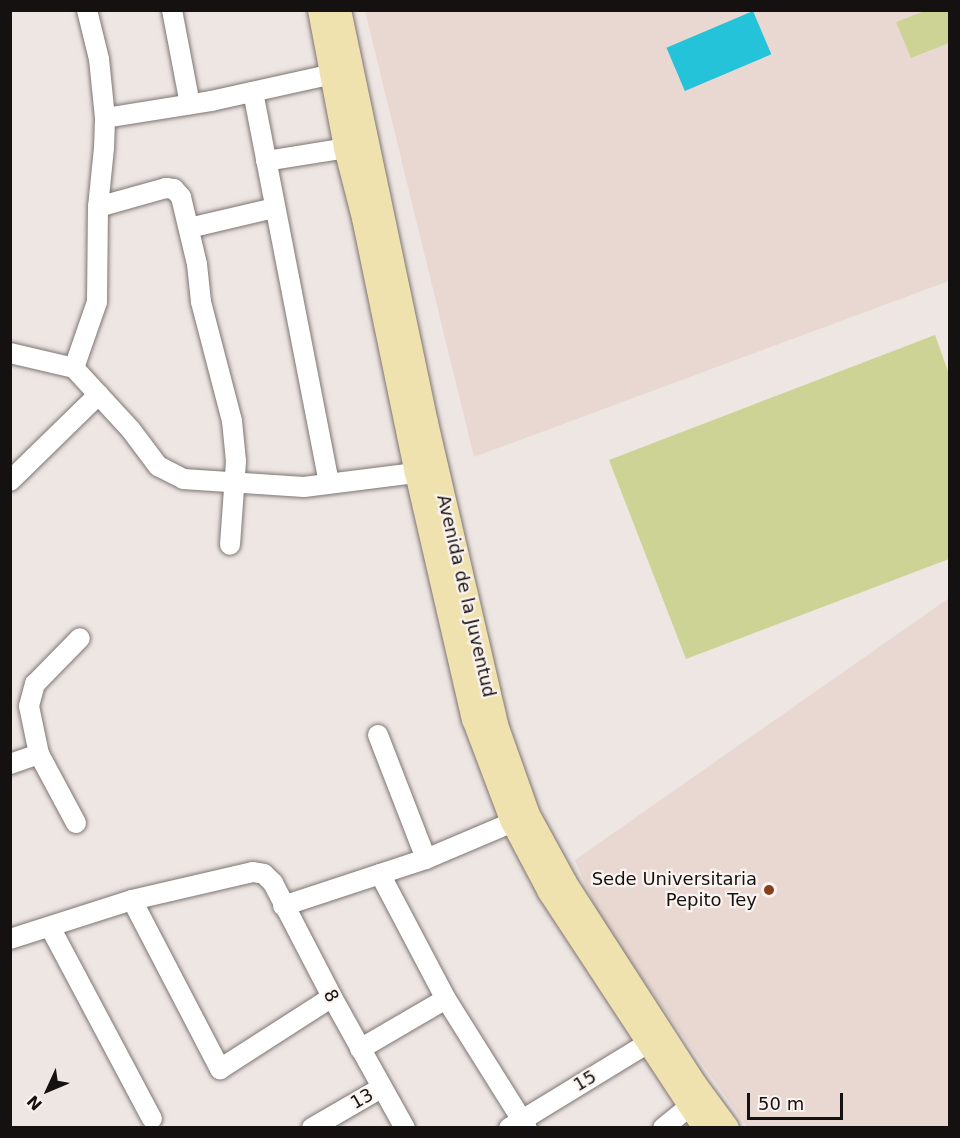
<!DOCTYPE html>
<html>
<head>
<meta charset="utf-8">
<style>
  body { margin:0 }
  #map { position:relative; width:960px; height:1138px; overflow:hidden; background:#eee6e3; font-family:"DejaVu Sans",sans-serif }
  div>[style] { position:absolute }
  .built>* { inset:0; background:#e9d8d2 }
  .green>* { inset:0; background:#cdd394 }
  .water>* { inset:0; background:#24c3d9; transform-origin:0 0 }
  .roads { filter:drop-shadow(0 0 2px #7d7572) drop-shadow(0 0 2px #7d7572) }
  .minor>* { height:20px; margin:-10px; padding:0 10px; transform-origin:10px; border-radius:10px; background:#fff }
  .major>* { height:24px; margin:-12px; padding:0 12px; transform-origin:12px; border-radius:12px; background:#efe2af }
  .dots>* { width:16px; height:16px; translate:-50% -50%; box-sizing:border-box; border:3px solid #fbf3f0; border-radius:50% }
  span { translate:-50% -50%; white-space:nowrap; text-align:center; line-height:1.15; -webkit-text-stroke:4.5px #fbf3f0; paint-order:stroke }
  .street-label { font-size:18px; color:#141110 }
  .poi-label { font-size:18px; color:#141110 }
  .right { translate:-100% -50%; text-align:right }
  .frame { position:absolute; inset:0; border:12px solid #141110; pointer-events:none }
  .north { position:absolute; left:18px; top:1060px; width:60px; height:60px; -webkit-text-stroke:4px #fbf3f0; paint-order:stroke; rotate:226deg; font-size:16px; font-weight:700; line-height:24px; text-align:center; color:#141110 }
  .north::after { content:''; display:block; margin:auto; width:21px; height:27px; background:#141110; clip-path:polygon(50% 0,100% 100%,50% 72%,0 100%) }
  .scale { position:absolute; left:747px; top:1093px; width:96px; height:27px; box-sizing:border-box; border:3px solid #141110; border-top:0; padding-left:8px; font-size:18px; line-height:21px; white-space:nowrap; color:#141110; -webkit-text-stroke:4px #fbf3f0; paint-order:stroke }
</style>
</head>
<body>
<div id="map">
  <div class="built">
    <div style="clip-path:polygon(365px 11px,949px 11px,949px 281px,474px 457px)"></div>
    <div style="clip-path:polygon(949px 598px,949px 1127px,747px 1127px,600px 919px,575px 860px)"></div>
  </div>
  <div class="green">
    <div style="clip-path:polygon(925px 11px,949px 11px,949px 43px,911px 58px,896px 22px)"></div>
    <div style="clip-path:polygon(935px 335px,949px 374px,949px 559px,686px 659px,609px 460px)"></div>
  </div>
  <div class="water">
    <div style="left:753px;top:11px;width:47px;height:94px;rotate:67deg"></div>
  </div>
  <div class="roads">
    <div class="minor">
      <div style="left:172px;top:10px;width:96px;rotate:79.2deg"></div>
      <div style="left:253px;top:92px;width:399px;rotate:79deg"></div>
      <div style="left:105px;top:118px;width:107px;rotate:-9.1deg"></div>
      <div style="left:211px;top:101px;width:125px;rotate:-12.5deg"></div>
      <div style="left:266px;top:161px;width:81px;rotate:-9.2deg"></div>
      <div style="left:98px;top:207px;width:71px;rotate:-15.6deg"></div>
      <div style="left:166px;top:188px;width:8px;rotate:7deg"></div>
      <div style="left:174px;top:189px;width:11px;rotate:49deg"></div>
      <div style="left:181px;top:197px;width:69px;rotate:76.6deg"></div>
      <div style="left:197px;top:264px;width:38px;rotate:84deg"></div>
      <div style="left:201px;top:302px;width:123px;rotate:75.4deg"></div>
      <div style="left:232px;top:421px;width:40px;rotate:84.3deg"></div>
      <div style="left:236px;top:461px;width:84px;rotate:94.1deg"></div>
      <div style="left:189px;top:228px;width:87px;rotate:-13.2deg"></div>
      <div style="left:10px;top:353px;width:66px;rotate:13.2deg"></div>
      <div style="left:74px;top:368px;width:84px;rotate:47.4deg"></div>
      <div style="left:131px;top:430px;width:45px;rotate:53.1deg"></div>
      <div style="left:158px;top:466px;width:28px;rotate:27deg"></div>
      <div style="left:183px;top:479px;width:121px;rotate:3.8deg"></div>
      <div style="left:304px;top:487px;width:128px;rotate:-7.2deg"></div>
      <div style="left:74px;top:368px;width:70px;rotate:-70.8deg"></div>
      <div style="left:97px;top:302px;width:95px;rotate:-89.4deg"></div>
      <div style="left:98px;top:207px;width:59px;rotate:-84.2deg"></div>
      <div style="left:104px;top:148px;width:30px;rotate:-88deg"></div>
      <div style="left:105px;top:118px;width:59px;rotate:-95.8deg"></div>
      <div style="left:99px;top:59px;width:50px;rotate:-103.8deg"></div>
      <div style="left:10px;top:481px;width:124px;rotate:-44.3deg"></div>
      <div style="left:378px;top:735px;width:133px;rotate:68.8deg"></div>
      <div style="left:10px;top:764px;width:31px;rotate:-19deg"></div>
      <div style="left:76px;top:823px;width:78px;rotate:-118.2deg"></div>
      <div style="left:39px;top:754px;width:49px;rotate:-101.8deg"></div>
      <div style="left:29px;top:706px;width:23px;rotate:-75deg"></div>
      <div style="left:35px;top:684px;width:64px;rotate:-45.6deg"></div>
      <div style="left:380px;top:874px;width:141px;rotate:62.2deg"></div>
      <div style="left:446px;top:999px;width:152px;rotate:57.9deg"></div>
      <div style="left:132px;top:900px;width:191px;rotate:62.5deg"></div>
      <div style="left:220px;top:1069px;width:133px;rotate:-32.7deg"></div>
      <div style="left:283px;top:906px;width:151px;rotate:-18.2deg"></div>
      <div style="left:426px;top:859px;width:108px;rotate:-23deg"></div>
      <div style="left:50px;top:927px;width:217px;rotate:62deg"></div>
      <div style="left:10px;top:939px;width:128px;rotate:-17.7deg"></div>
      <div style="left:132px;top:900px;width:124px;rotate:-13deg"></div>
      <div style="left:253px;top:872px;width:11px;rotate:10deg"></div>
      <div style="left:264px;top:874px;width:13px;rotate:45deg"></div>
      <div style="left:273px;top:883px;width:128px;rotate:62.6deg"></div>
      <div style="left:332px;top:997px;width:150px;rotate:60.9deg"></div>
      <div style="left:360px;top:1049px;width:99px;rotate:-30.2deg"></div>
      <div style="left:312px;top:1128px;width:80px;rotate:-30.1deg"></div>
      <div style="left:509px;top:1128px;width:177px;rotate:-31.4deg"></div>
      <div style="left:663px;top:1128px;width:35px;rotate:-39deg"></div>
    </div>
    <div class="major">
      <div style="left:320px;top:10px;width:140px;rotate:79.3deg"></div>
      <div style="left:346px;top:148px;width:72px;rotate:75.6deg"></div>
      <div style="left:364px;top:218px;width:260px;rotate:78.3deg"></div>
      <div style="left:417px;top:473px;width:253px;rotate:77deg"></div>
      <div style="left:474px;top:719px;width:110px;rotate:69.3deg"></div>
      <div style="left:513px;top:822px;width:79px;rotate:62.1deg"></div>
      <div style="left:550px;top:892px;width:282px;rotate:56.7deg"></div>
      <div style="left:339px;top:10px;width:422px;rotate:78.1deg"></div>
      <div style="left:426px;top:423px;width:310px;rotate:76.9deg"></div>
      <div style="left:496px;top:725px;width:96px;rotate:70.4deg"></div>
      <div style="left:528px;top:815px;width:77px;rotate:61.4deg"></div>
      <div style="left:565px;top:883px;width:242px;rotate:57.2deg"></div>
      <div style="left:696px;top:1086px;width:52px;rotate:53.6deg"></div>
    </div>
  </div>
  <div class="dots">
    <div style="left:769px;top:890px;background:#87401e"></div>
  </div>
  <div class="street-label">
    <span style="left:466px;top:596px;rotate:77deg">Avenida de la Juventud</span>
    <span style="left:331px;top:996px;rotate:62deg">8</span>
    <span style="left:585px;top:1081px;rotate:-31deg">15</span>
    <span style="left:362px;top:1099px;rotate:-30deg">13</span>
  </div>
  <div class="poi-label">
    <span class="right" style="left:757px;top:890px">Sede Universitaria<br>Pepito Tey</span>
  </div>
  <div class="frame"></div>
  <div class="north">N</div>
  <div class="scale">50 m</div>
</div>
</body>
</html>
